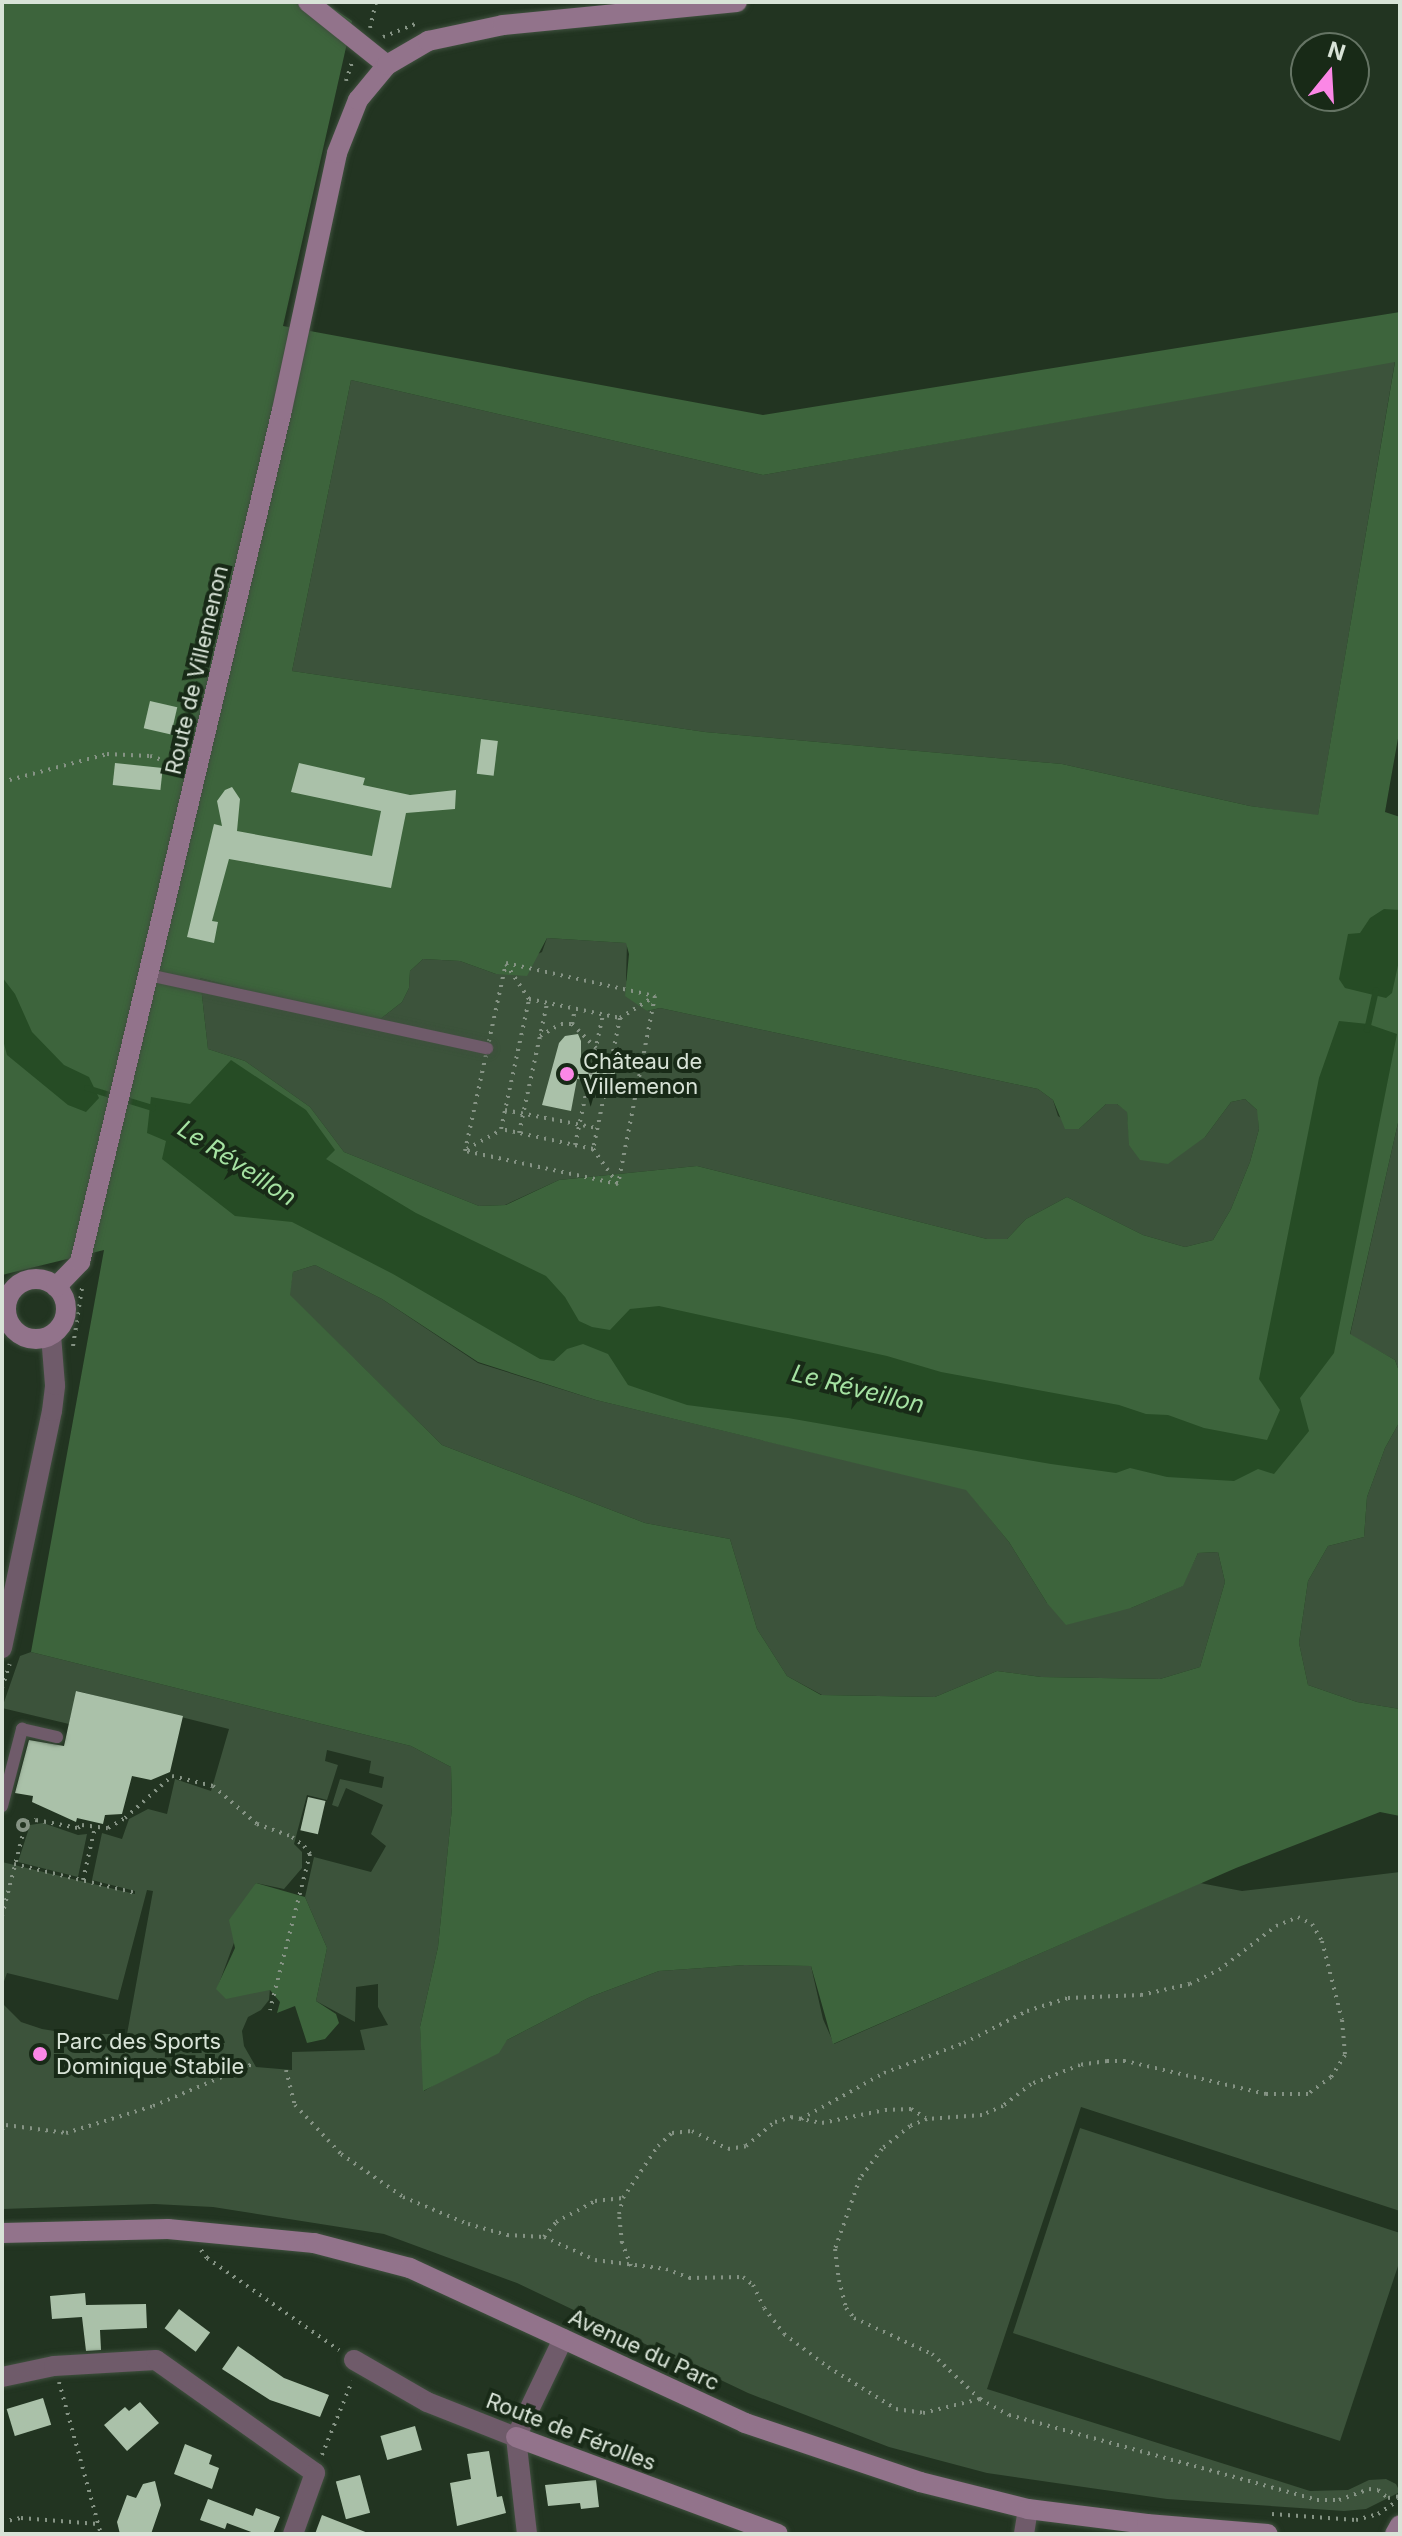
<!DOCTYPE html>
<html>
<head>
<meta charset="utf-8">
<style>
  body { margin:0 }
  #map { position:relative; width:1402px; height:2536px; overflow:hidden; background:#223421; font-family:Inter,sans-serif }
  div>[style] { position:absolute }
  .green>* { inset:0; background:#3c533b }
  .forest>* { inset:0; background:#3d643c }
  .water>* { inset:0; background:#264c25 }
  .stream>* { height:6px; margin:-3px; padding:0 3px; transform-origin:3px; border-radius:3px; background:#264c25 }
  .building>* { inset:0; background:#aac1a9; transform-origin:0 0 }
  .path>* { height:4px; margin-top:-2px; transform-origin:0; background:repeating-linear-gradient(90deg,#859384 0 2px,transparent 0 8px) }
  .path>.ring { margin:-2px; padding:0; box-sizing:content-box; background:none; border:4px solid #859384; border-radius:50% }
  .roads { filter:drop-shadow(0 0 2px #3f503e) drop-shadow(0 0 2px #3f503e) }
  .lane>* { height:12px; margin:-6px; padding:0 6px; transform-origin:6px; border-radius:6px; background:#6f5b6a }
  .street>* { height:20px; margin:-10px; padding:0 10px; transform-origin:10px; border-radius:10px; background:#6f5b6a }
  .secondary>* { height:20px; margin:-10px; padding:0 10px; transform-origin:10px; border-radius:10px; background:#92738b }
  .secondary>.ring { margin:-10px; padding:0; box-sizing:content-box; background:none; border:20px solid #92738b; border-radius:50% }
  .dots>* { width:22px; height:22px; translate:-50% -50%; box-sizing:border-box; border:4px solid #182a17; border-radius:50% }
  span { translate:-50% -50%; white-space:nowrap; text-align:center; line-height:1.15; -webkit-text-stroke:8px #182a17; paint-order:stroke }
  .street-label { font-size:22px; color:#d8e3d7 }
  .poi-label { font-size:22px; color:#d8e3d7 }
  .left { translate:0 -50%; text-align:left }
  .water-label { font-size:24px; color:#a5e2a2; font-style:italic }
  .frame { position:absolute; inset:0; border:4px solid #d8e3d7; pointer-events:none }
  .north { position:absolute; left:1290px; top:32px; width:80px; height:80px; box-sizing:border-box; background:#182a17; border:2px solid #657464; border-radius:50%; rotate:18deg; font-size:22px; font-weight:700; line-height:32px; text-align:center; color:#d8e3d7 }
  .north::after { content:''; display:block; margin:auto; width:28px; height:36px; background:#fb87e6; clip-path:polygon(50% 0,100% 100%,50% 72%,0 100%) }
</style>
</head>
<body>
<div id="map">
  <div class="green">
    <div style="clip-path:polygon(1395px 361px,1318px 816px,1250px 806px,1062px 764px,705px 732px,292px 671px,351px 380px,763px 475px)"></div>
    <div style="clip-path:polygon(547px 938px,627px 943px,626px 980px,647px 1011px,660px 1008px,1038px 1089px,1053px 1100px,1058px 1116px,1079px 1129px,1106px 1104px,1117px 1104px,1127px 1111px,1130px 1145px,1205px 1137px,1231px 1102px,1245px 1099px,1258px 1111px,1259px 1129px,1250px 1162px,1231px 1209px,1213px 1240px,1185px 1247px,1143px 1235px,1067px 1197px,1026px 1219px,1007px 1239px,987px 1239px,697px 1166px,559px 1180px,505px 1205px,479px 1206px,344px 1152px,310px 1107px,245px 1061px,208px 1049px,200px 978px,374px 1024px,402px 1002px,409px 988px,410px 971px,423px 959px,460px 961px,496px 974px,542px 952px)"></div>
    <div style="clip-path:polygon(1400px 1114px,1400px 1374px,1395px 1360px,1350px 1335px)"></div>
    <div style="clip-path:polygon(315px 1265px,382px 1299px,478px 1363px,596px 1400px,966px 1489px,1009px 1542px,1047px 1603px,1131px 1608px,1182px 1586px,1198px 1553px,1218px 1552px,1225px 1582px,1200px 1667px,1160px 1679px,1041px 1677px,997px 1671px,935px 1697px,822px 1695px,787px 1676px,757px 1629px,730px 1539px,645px 1523px,442px 1445px,289px 1295px,293px 1272px)"></div>
    <div style="clip-path:polygon(1400px 1421px,1400px 1709px,1357px 1702px,1308px 1685px,1299px 1643px,1308px 1581px,1328px 1546px,1364px 1537px,1367px 1497px,1385px 1448px)"></div>
    <div style="clip-path:polygon(evenodd,31px 1652px,411px 1746px,451px 1767px,452px 1808px,438px 1947px,420px 2027px,424px 2091px,507px 2040px,590px 1997px,659px 1971px,745px 1965px,811px 1966px,823px 2019px,834px 2044px,1200px 1883px,1242px 1891px,1400px 1872px,1400px 2211px,1081px 2107px,987px 2389px,1310px 2491px,1348px 2490px,1369px 2480px,1386px 2479px,1396px 2484px,1400px 2492px,1366px 2509px,1344px 2511px,1167px 2499px,987px 2473px,889px 2447px,748px 2393px,517px 2283px,384px 2234px,213px 2207px,154px 2204px,2px 2209px,2px 2003px,21px 2022px,42px 2029px,73px 2034px,127px 2034px,153px 1891px,147px 1890px,118px 2000px,7px 1973px,2px 1987px,2px 1862px,135px 1894px,135px 1891px,92px 1880px,102px 1833px,122px 1839px,129px 1819px,148px 1809px,167px 1814px,175px 1779px,211px 1791px,229px 1729px,77px 1691px,69px 1724px,2px 1708px,20px 1656px,31px 1652px,327px 1750px,371px 1761px,369px 1773px,384px 1777px,382px 1788px,340px 1779px,332px 1805px,338px 1807px,346px 1788px,383px 1805px,371px 1834px,386px 1846px,371px 1872px,314px 1857px,305px 1897px,327px 1948px,316px 2001px,355px 2022px,356px 1987px,378px 1984px,378px 2007px,388px 2025px,360px 2030px,365px 2050px,292px 2052px,292px 2070px,256px 2067px,244px 2046px,242px 2031px,248px 2017px,261px 2010px,269px 2000px,270px 1989px,217px 1989px,256px 1883px,284px 1889px,302px 1868px,302px 1852px,294px 1844px,307px 1795px,327px 1800px,338px 1765px,325px 1761px,327px 1750px)"></div>
    <div style="clip-path:polygon(43px 1823px,78px 1835px,87px 1834px,78px 1877px,18px 1862px,30px 1825px)"></div>
    <div style="clip-path:polygon(1080px 2128px,1400px 2233px,1400px 2260px,1340px 2441px,1013px 2333px)"></div>
  </div>
  <div class="forest">
    <div style="clip-path:polygon(evenodd,2px 2px,324px 2px,352px 21px,283px 326px,763px 415px,1400px 312px,1400px 727px,1385px 812px,1400px 817px,1400px 1114px,1350px 1334px,1395px 1360px,1400px 1374px,1400px 1421px,1385px 1448px,1367px 1497px,1364px 1537px,1328px 1546px,1308px 1581px,1299px 1643px,1308px 1685px,1357px 1702px,1400px 1709px,1400px 1816px,1380px 1812px,1236px 1868px,833px 2044px,811px 1966px,745px 1965px,659px 1971px,590px 1997px,507px 2040px,499px 2053px,423px 2091px,420px 2027px,438px 1947px,452px 1808px,451px 1767px,411px 1746px,31px 1652px,104px 1250px,2px 1275px,2px 2px,1395px 362px,1318px 815px,1250px 806px,1062px 764px,705px 732px,292px 671px,351px 380px,763px 475px,1395px 362px,2px 2px,547px 938px,626px 943px,629px 954px,625px 996px,647px 1011px,660px 1008px,1038px 1089px,1053px 1100px,1065px 1129px,1079px 1129px,1106px 1104px,1117px 1104px,1127px 1112px,1129px 1145px,1140px 1160px,1168px 1164px,1205px 1137px,1231px 1102px,1245px 1099px,1257px 1110px,1259px 1129px,1250px 1162px,1231px 1209px,1213px 1240px,1185px 1247px,1143px 1235px,1067px 1197px,1026px 1219px,1007px 1239px,987px 1239px,697px 1166px,559px 1180px,506px 1205px,479px 1206px,344px 1152px,310px 1107px,245px 1061px,208px 1049px,200px 978px,374px 1024px,402px 1002px,409px 988px,410px 971px,423px 959px,460px 961px,496px 974px,527px 976px,547px 938px,2px 2px,315px 1265px,382px 1299px,478px 1362px,596px 1400px,966px 1490px,1009px 1542px,1047px 1603px,1066px 1625px,1131px 1608px,1183px 1586px,1198px 1553px,1218px 1552px,1225px 1582px,1200px 1667px,1160px 1679px,1041px 1677px,997px 1671px,935px 1697px,821px 1695px,787px 1676px,757px 1629px,730px 1539px,645px 1523px,442px 1445px,290px 1295px,293px 1272px,315px 1265px)"></div>
    <div style="clip-path:polygon(256px 1883px,305px 1897px,327px 1948px,316px 2001px,336px 2014px,339px 2023px,325px 2039px,307px 2043px,295px 2006px,277px 2013px,280px 2002px,270px 1990px,226px 1999px,216px 1989px,235px 1948px,229px 1920px)"></div>
  </div>
  <div class="water">
    <div style="clip-path:polygon(1384px 909px,1400px 910px,1400px 956px,1392px 993px,1386px 998px,1345px 988px,1339px 979px,1348px 934px,1360px 933px,1370px 918px)"></div>
    <div style="clip-path:polygon(2px 977px,15px 994px,32px 1032px,64px 1065px,89px 1077px,99px 1098px,86px 1112px,68px 1105px,7px 1055px,2px 1036px)"></div>
    <div style="clip-path:polygon(1339px 1021px,1368px 1024px,1397px 1034px,1334px 1353px,1300px 1398px,1309px 1431px,1274px 1474px,1258px 1469px,1234px 1481px,1167px 1477px,1130px 1468px,1116px 1473px,1051px 1464px,788px 1418px,687px 1405px,628px 1385px,608px 1354px,583px 1344px,567px 1349px,554px 1361px,540px 1359px,393px 1274px,292px 1222px,235px 1216px,162px 1159px,166px 1141px,147px 1133px,151px 1097px,190px 1104px,231px 1060px,306px 1110px,335px 1150px,326px 1159px,416px 1213px,546px 1276px,565px 1297px,579px 1321px,592px 1327px,610px 1330px,630px 1309px,659px 1306px,887px 1356px,941px 1372px,1119px 1405px,1146px 1414px,1168px 1415px,1204px 1428px,1267px 1440px,1280px 1410px,1259px 1379px,1319px 1078px)"></div>
  </div>
  <div class="stream">
    <div style="left:1367px;top:1030px;width:41px;rotate:-77.3deg"></div>
    <div style="left:87px;top:1088px;width:69px;rotate:16.9deg"></div>
  </div>
  <div class="building">
    <div style="left:150px;top:701px;width:28px;height:28px;rotate:13deg"></div>
    <div style="left:481px;top:739px;width:17px;height:35px;rotate:7deg"></div>
    <div style="left:115px;top:763px;width:48px;height:22px;rotate:6deg"></div>
    <div style="clip-path:polygon(299px 763px,365px 778px,363px 785px,410px 795px,456px 790px,455px 809px,406px 813px,391px 888px,229px 859px,212px 921px,218px 922px,214px 943px,187px 937px,214px 824px,222px 826px,217px 801px,225px 790px,232px 787px,240px 799px,237px 831px,372px 856px,381px 811px,291px 792px)"></div>
    <div style="clip-path:polygon(578px 1034px,581px 1041px,581px 1065px,615px 1071px,614px 1082px,577px 1079px,571px 1111px,542px 1105px,559px 1043px,565px 1036px)"></div>
    <div style="clip-path:polygon(76px 1691px,183px 1716px,170px 1772px,151px 1780px,132px 1776px,122px 1814px,105px 1815px,103px 1824px,77px 1818px,76px 1822px,32px 1802px,33px 1796px,15px 1793px,29px 1740px,64px 1746px)"></div>
    <div style="left:308px;top:1797px;width:18px;height:34px;rotate:13deg"></div>
    <div style="clip-path:polygon(85px 2293px,86px 2305px,146px 2304px,147px 2328px,100px 2330px,101px 2350px,86px 2351px,82px 2317px,52px 2319px,50px 2296px)"></div>
    <div style="left:179px;top:2309px;width:39px;height:24px;rotate:37deg"></div>
    <div style="clip-path:polygon(238px 2346px,284px 2378px,329px 2395px,320px 2417px,270px 2400px,222px 2369px)"></div>
    <div style="left:43px;top:2398px;width:28px;height:38px;rotate:73deg"></div>
    <div style="clip-path:polygon(140px 2402px,159px 2423px,127px 2451px,104px 2425px,125px 2407px,129px 2411px)"></div>
    <div style="left:415px;top:2426px;width:25px;height:36px;rotate:74deg"></div>
    <div style="clip-path:polygon(185px 2444px,212px 2455px,209px 2464px,219px 2468px,212px 2489px,174px 2474px)"></div>
    <div style="clip-path:polygon(489px 2451px,497px 2497px,502px 2496px,506px 2513px,457px 2526px,450px 2483px,471px 2479px,467px 2454px)"></div>
    <div style="left:360px;top:2475px;width:39px;height:25px;rotate:75deg"></div>
    <div style="clip-path:polygon(596px 2480px,599px 2507px,581px 2509px,580px 2503px,548px 2506px,545px 2485px)"></div>
    <div style="clip-path:polygon(155px 2481px,161px 2505px,151px 2534px,120px 2534px,117px 2522px,127px 2495px,136px 2498px,143px 2484px)"></div>
    <div style="clip-path:polygon(208px 2499px,253px 2516px,256px 2508px,280px 2517px,273px 2534px,257px 2534px,227px 2523px,225px 2529px,200px 2520px)"></div>
    <div style="clip-path:polygon(322px 2515px,368px 2533px,368px 2534px,315px 2534px)"></div>
  </div>
  <div class="path">
    <div style="left:370px;top:28px;width:27px;rotate:-77deg"></div>
    <div style="left:383px;top:37px;width:35px;rotate:-22deg"></div>
    <div style="left:346px;top:81px;width:19px;rotate:-72deg"></div>
    <div style="left:2px;top:782px;width:109px;rotate:-14.9deg"></div>
    <div style="left:107px;top:754px;width:43px;rotate:2.7deg"></div>
    <div style="left:150px;top:756px;width:29px;rotate:18deg"></div>
    <div style="left:506px;top:963px;width:153px;rotate:12.5deg"></div>
    <div style="left:655px;top:996px;width:192px;rotate:101.1deg"></div>
    <div style="left:618px;top:1184px;width:157px;rotate:-167.8deg"></div>
    <div style="left:465px;top:1151px;width:192px;rotate:-77.7deg"></div>
    <div style="left:506px;top:964px;width:42px;rotate:56.7deg"></div>
    <div style="left:620px;top:1018px;width:134px;rotate:101.6deg"></div>
    <div style="left:593px;top:1149px;width:94px;rotate:-167.7deg"></div>
    <div style="left:501px;top:1129px;width:133px;rotate:-77.8deg"></div>
    <div style="left:529px;top:999px;width:93px;rotate:11.8deg"></div>
    <div style="left:620px;top:1018px;width:40px;rotate:-32deg"></div>
    <div style="left:572px;top:1024px;width:15px;rotate:-79deg"></div>
    <div style="left:540px;top:1036px;width:24px;rotate:-30deg"></div>
    <div style="left:561px;top:1024px;width:11px"></div>
    <div style="left:572px;top:1024px;width:34px;rotate:45deg"></div>
    <div style="left:505px;top:1110px;width:94px;rotate:11.1deg"></div>
    <div style="left:519px;top:1133px;width:133px;rotate:-77.8deg"></div>
    <div style="left:575px;top:1145px;width:134px;rotate:-77.9deg"></div>
    <div style="left:467px;top:1149px;width:39px;rotate:-29deg"></div>
    <div style="left:593px;top:1149px;width:42px;rotate:54.8deg"></div>
    <div style="left:73px;top:1346px;width:59px;rotate:-81.2deg"></div>
    <div style="left:2px;top:1688px;width:25px;rotate:-72deg"></div>
    <div class="ring" style="left:18px;top:1820px;width:6px;height:6px"></div>
    <div style="left:27px;top:1822px;width:9px;rotate:-13deg"></div>
    <div style="left:36px;top:1820px;width:43px;rotate:10.8deg"></div>
    <div style="left:78px;top:1828px;width:5px;rotate:-37deg"></div>
    <div style="left:82px;top:1825px;width:26px;rotate:7deg"></div>
    <div style="left:108px;top:1828px;width:20px;rotate:-30deg"></div>
    <div style="left:125px;top:1818px;width:63px;rotate:-41.8deg"></div>
    <div style="left:172px;top:1776px;width:42px;rotate:13.7deg"></div>
    <div style="left:213px;top:1786px;width:58px;rotate:40.8deg"></div>
    <div style="left:257px;top:1824px;width:37px;rotate:20deg"></div>
    <div style="left:292px;top:1837px;width:15px;rotate:37deg"></div>
    <div style="left:304px;top:1846px;width:10px;rotate:53deg"></div>
    <div style="left:310px;top:1854px;width:161px;rotate:104.4deg"></div>
    <div style="left:14px;top:1864px;width:125px;rotate:13.4deg"></div>
    <div style="left:83px;top:1880px;width:54px;rotate:-77.2deg"></div>
    <div style="left:2px;top:1916px;width:89px;rotate:-75.7deg"></div>
    <div style="left:286px;top:2070px;width:36px;rotate:76deg"></div>
    <div style="left:295px;top:2105px;width:67px;rotate:46.8deg"></div>
    <div style="left:341px;top:2154px;width:75px;rotate:34.7deg"></div>
    <div style="left:403px;top:2197px;width:70px;rotate:22.6deg"></div>
    <div style="left:468px;top:2224px;width:41px;rotate:15.8deg"></div>
    <div style="left:507px;top:2235px;width:37px;rotate:3deg"></div>
    <div style="left:544px;top:2237px;width:56px;rotate:24.3deg"></div>
    <div style="left:595px;top:2260px;width:72px;rotate:7.2deg"></div>
    <div style="left:666px;top:2269px;width:25px;rotate:21deg"></div>
    <div style="left:689px;top:2278px;width:54px;rotate:-1.1deg"></div>
    <div style="left:743px;top:2277px;width:13px;rotate:39deg"></div>
    <div style="left:753px;top:2285px;width:25px;rotate:64deg"></div>
    <div style="left:764px;top:2308px;width:33px;rotate:52deg"></div>
    <div style="left:784px;top:2334px;width:55px;rotate:36.9deg"></div>
    <div style="left:828px;top:2367px;width:80px;rotate:31.7deg"></div>
    <div style="left:896px;top:2409px;width:27px;rotate:8deg"></div>
    <div style="left:923px;top:2413px;width:59px;rotate:-13.8deg"></div>
    <div style="left:801px;top:2119px;width:95px;rotate:-29deg"></div>
    <div style="left:884px;top:2073px;width:85px;rotate:-20.6deg"></div>
    <div style="left:964px;top:2043px;width:71px;rotate:-26.9deg"></div>
    <div style="left:1027px;top:2011px;width:43px;rotate:-17.6deg"></div>
    <div style="left:1068px;top:1998px;width:73px;rotate:-2.4deg"></div>
    <div style="left:1141px;top:1995px;width:50px;rotate:-12.7deg"></div>
    <div style="left:1190px;top:1984px;width:32px;rotate:-26deg"></div>
    <div style="left:1219px;top:1970px;width:72px;rotate:-37.7deg"></div>
    <div style="left:1276px;top:1926px;width:24px;rotate:-22deg"></div>
    <div style="left:1298px;top:1917px;width:16px;rotate:27deg"></div>
    <div style="left:1312px;top:1924px;width:20px;rotate:60deg"></div>
    <div style="left:1322px;top:1941px;width:81px;rotate:75.8deg"></div>
    <div style="left:1342px;top:2020px;width:35px;rotate:85deg"></div>
    <div style="left:1345px;top:2055px;width:26px;rotate:122deg"></div>
    <div style="left:1331px;top:2077px;width:29px;rotate:144deg"></div>
    <div style="left:1308px;top:2094px;width:42px;rotate:180deg"></div>
    <div style="left:1266px;top:2094px;width:145px;rotate:-166.8deg"></div>
    <div style="left:1125px;top:2061px;width:18px;rotate:180deg"></div>
    <div style="left:1107px;top:2061px;width:27px;rotate:172deg"></div>
    <div style="left:1080px;top:2065px;width:53px;rotate:158.8deg"></div>
    <div style="left:1031px;top:2084px;width:36px;rotate:142deg"></div>
    <div style="left:1003px;top:2106px;width:23px;rotate:157deg"></div>
    <div style="left:982px;top:2115px;width:55px;rotate:175.8deg"></div>
    <div style="left:927px;top:2119px;width:18px;rotate:158deg"></div>
    <div style="left:910px;top:2126px;width:36px;rotate:141deg"></div>
    <div style="left:882px;top:2149px;width:36px;rotate:127deg"></div>
    <div style="left:860px;top:2178px;width:75px;rotate:109.4deg"></div>
    <div style="left:835px;top:2249px;width:31px;rotate:83deg"></div>
    <div style="left:839px;top:2280px;width:29px;rotate:76deg"></div>
    <div style="left:846px;top:2308px;width:13px;rotate:51deg"></div>
    <div style="left:854px;top:2318px;width:86px;rotate:24.8deg"></div>
    <div style="left:932px;top:2354px;width:66px;rotate:43.2deg"></div>
    <div style="left:980px;top:2399px;width:33px;rotate:29deg"></div>
    <div style="left:1009px;top:2415px;width:320px;rotate:15.4deg"></div>
    <div style="left:1317px;top:2500px;width:22px"></div>
    <div style="left:1339px;top:2500px;width:32px;rotate:-20deg"></div>
    <div style="left:1369px;top:2489px;width:9px;rotate:6deg"></div>
    <div style="left:1378px;top:2490px;width:13px;rotate:39deg"></div>
    <div style="left:1388px;top:2498px;width:12px;rotate:-9deg"></div>
    <div style="left:2px;top:2129px;width:6px;rotate:-45deg"></div>
    <div style="left:6px;top:2125px;width:61px;rotate:7.6deg"></div>
    <div style="left:66px;top:2133px;width:91px;rotate:-17.2deg"></div>
    <div style="left:153px;top:2106px;width:108px;rotate:-22.8deg"></div>
    <div style="left:544px;top:2237px;width:19px;rotate:-51deg"></div>
    <div style="left:556px;top:2222px;width:44px;rotate:-28.3deg"></div>
    <div style="left:595px;top:2201px;width:28px;rotate:-6deg"></div>
    <div style="left:201px;top:2250px;width:10px;rotate:53deg"></div>
    <div style="left:207px;top:2258px;width:161px;rotate:34.9deg"></div>
    <div style="left:631px;top:2266px;width:25px;rotate:-111deg"></div>
    <div style="left:622px;top:2243px;width:29px;rotate:-96deg"></div>
    <div style="left:619px;top:2214px;width:16px;rotate:-76deg"></div>
    <div style="left:623px;top:2198px;width:63px;rotate:-56.1deg"></div>
    <div style="left:658px;top:2146px;width:19px;rotate:-43deg"></div>
    <div style="left:672px;top:2133px;width:20px;rotate:-6deg"></div>
    <div style="left:692px;top:2131px;width:40px;rotate:26.6deg"></div>
    <div style="left:728px;top:2149px;width:18px;rotate:-9deg"></div>
    <div style="left:746px;top:2146px;width:38px;rotate:-40deg"></div>
    <div style="left:775px;top:2122px;width:17px;rotate:-17deg"></div>
    <div style="left:791px;top:2117px;width:32px;rotate:11deg"></div>
    <div style="left:822px;top:2123px;width:64px;rotate:-11.7deg"></div>
    <div style="left:885px;top:2110px;width:26px;rotate:-2deg"></div>
    <div style="left:911px;top:2109px;width:17px;rotate:31deg"></div>
    <div style="left:59px;top:2382px;width:158px;rotate:74.6deg"></div>
    <div style="left:322px;top:2455px;width:80px;rotate:-67.9deg"></div>
    <div style="left:1272px;top:2514px;width:84px;rotate:4.1deg"></div>
    <div style="left:1356px;top:2520px;width:23px;rotate:-15deg"></div>
    <div style="left:1378px;top:2514px;width:27px;rotate:-34deg"></div>
    <div style="left:2px;top:2522px;width:19px;rotate:-12deg"></div>
    <div style="left:21px;top:2518px;width:77px;rotate:4.5deg"></div>
  </div>
  <div class="roads">
    <div class="lane">
      <div style="left:148px;top:975px;width:347px;rotate:12.2deg"></div>
      <div style="left:2px;top:1806px;width:80px;rotate:-75.4deg"></div>
      <div style="left:22px;top:1729px;width:36px;rotate:13deg"></div>
    </div>
    <div class="street">
      <div style="left:2px;top:1648px;width:242px;rotate:-78.1deg"></div>
      <div style="left:52px;top:1411px;width:26px;rotate:-83deg"></div>
      <div style="left:55px;top:1385px;width:50px;rotate:-94.6deg"></div>
      <div style="left:354px;top:2360px;width:84px;rotate:29.9deg"></div>
      <div style="left:427px;top:2402px;width:96px;rotate:21.5deg"></div>
      <div style="left:2px;top:2377px;width:53px;rotate:-11.9deg"></div>
      <div style="left:54px;top:2366px;width:102px;rotate:-3.4deg"></div>
      <div style="left:156px;top:2360px;width:195px;rotate:35.4deg"></div>
      <div style="left:315px;top:2473px;width:65px;rotate:109.8deg"></div>
      <div style="left:527px;top:2534px;width:98px;rotate:-96.5deg"></div>
      <div style="left:516px;top:2437px;width:109px;rotate:-64.4deg"></div>
      <div style="left:1024px;top:2534px;width:25px;rotate:-81deg"></div>
    </div>
    <div class="secondary">
      <div style="left:308px;top:2px;width:101px;rotate:38.6deg"></div>
      <div class="ring" style="left:6px;top:1279px;width:40px;height:40px"></div>
      <div style="left:56px;top:1287px;width:35px;rotate:-46deg"></div>
      <div style="left:80px;top:1262px;width:876px;rotate:-76.66deg"></div>
      <div style="left:282px;top:410px;width:263px;rotate:-77.9deg"></div>
      <div style="left:337px;top:153px;width:57px;rotate:-68.4deg"></div>
      <div style="left:358px;top:100px;width:45px;rotate:-50.4deg"></div>
      <div style="left:387px;top:65px;width:48px;rotate:-30.3deg"></div>
      <div style="left:428px;top:41px;width:77px;rotate:-12deg"></div>
      <div style="left:503px;top:25px;width:235px;rotate:-5.6deg"></div>
      <div style="left:2px;top:2233px;width:166px;rotate:-1.4deg"></div>
      <div style="left:168px;top:2229px;width:147px;rotate:5.5deg"></div>
      <div style="left:314px;top:2243px;width:99px;rotate:14.6deg"></div>
      <div style="left:410px;top:2268px;width:369px;rotate:24.8deg"></div>
      <div style="left:745px;top:2423px;width:185px;rotate:18.6deg"></div>
      <div style="left:920px;top:2482px;width:111px;rotate:14deg"></div>
      <div style="left:1028px;top:2509px;width:120px;rotate:7.2deg"></div>
      <div style="left:1147px;top:2524px;width:121px;rotate:4.7deg"></div>
      <div style="left:516px;top:2437px;width:279px;rotate:20.3deg"></div>
      <div style="left:1395px;top:2534px;width:10px;rotate:-61deg"></div>
    </div>
  </div>
  <div class="dots">
    <div style="left:567px;top:1074px;background:#fb87e6"></div>
    <div style="left:40px;top:2054px;background:#fb87e6"></div>
  </div>
  <div class="street-label">
    <span style="left:197px;top:670px;rotate:-77deg">Route de Villemenon</span>
    <span style="left:644px;top:2350px;rotate:25deg">Avenue du Parc</span>
    <span style="left:571px;top:2432px;rotate:21deg">Route de Férolles</span>
  </div>
  <div class="poi-label">
    <span class="left" style="left:583px;top:1074px">Château de<br>Villemenon</span>
    <span class="left" style="left:56px;top:2054px">Parc des Sports<br>Dominique Stabile</span>
  </div>
  <div class="water-label">
    <span style="left:237px;top:1163px;rotate:33deg">Le Réveillon</span>
    <span style="left:858px;top:1389px;rotate:14deg">Le Réveillon</span>
  </div>
  <div class="frame"></div>
  <div class="north">N</div>
</div>
</body>
</html>
